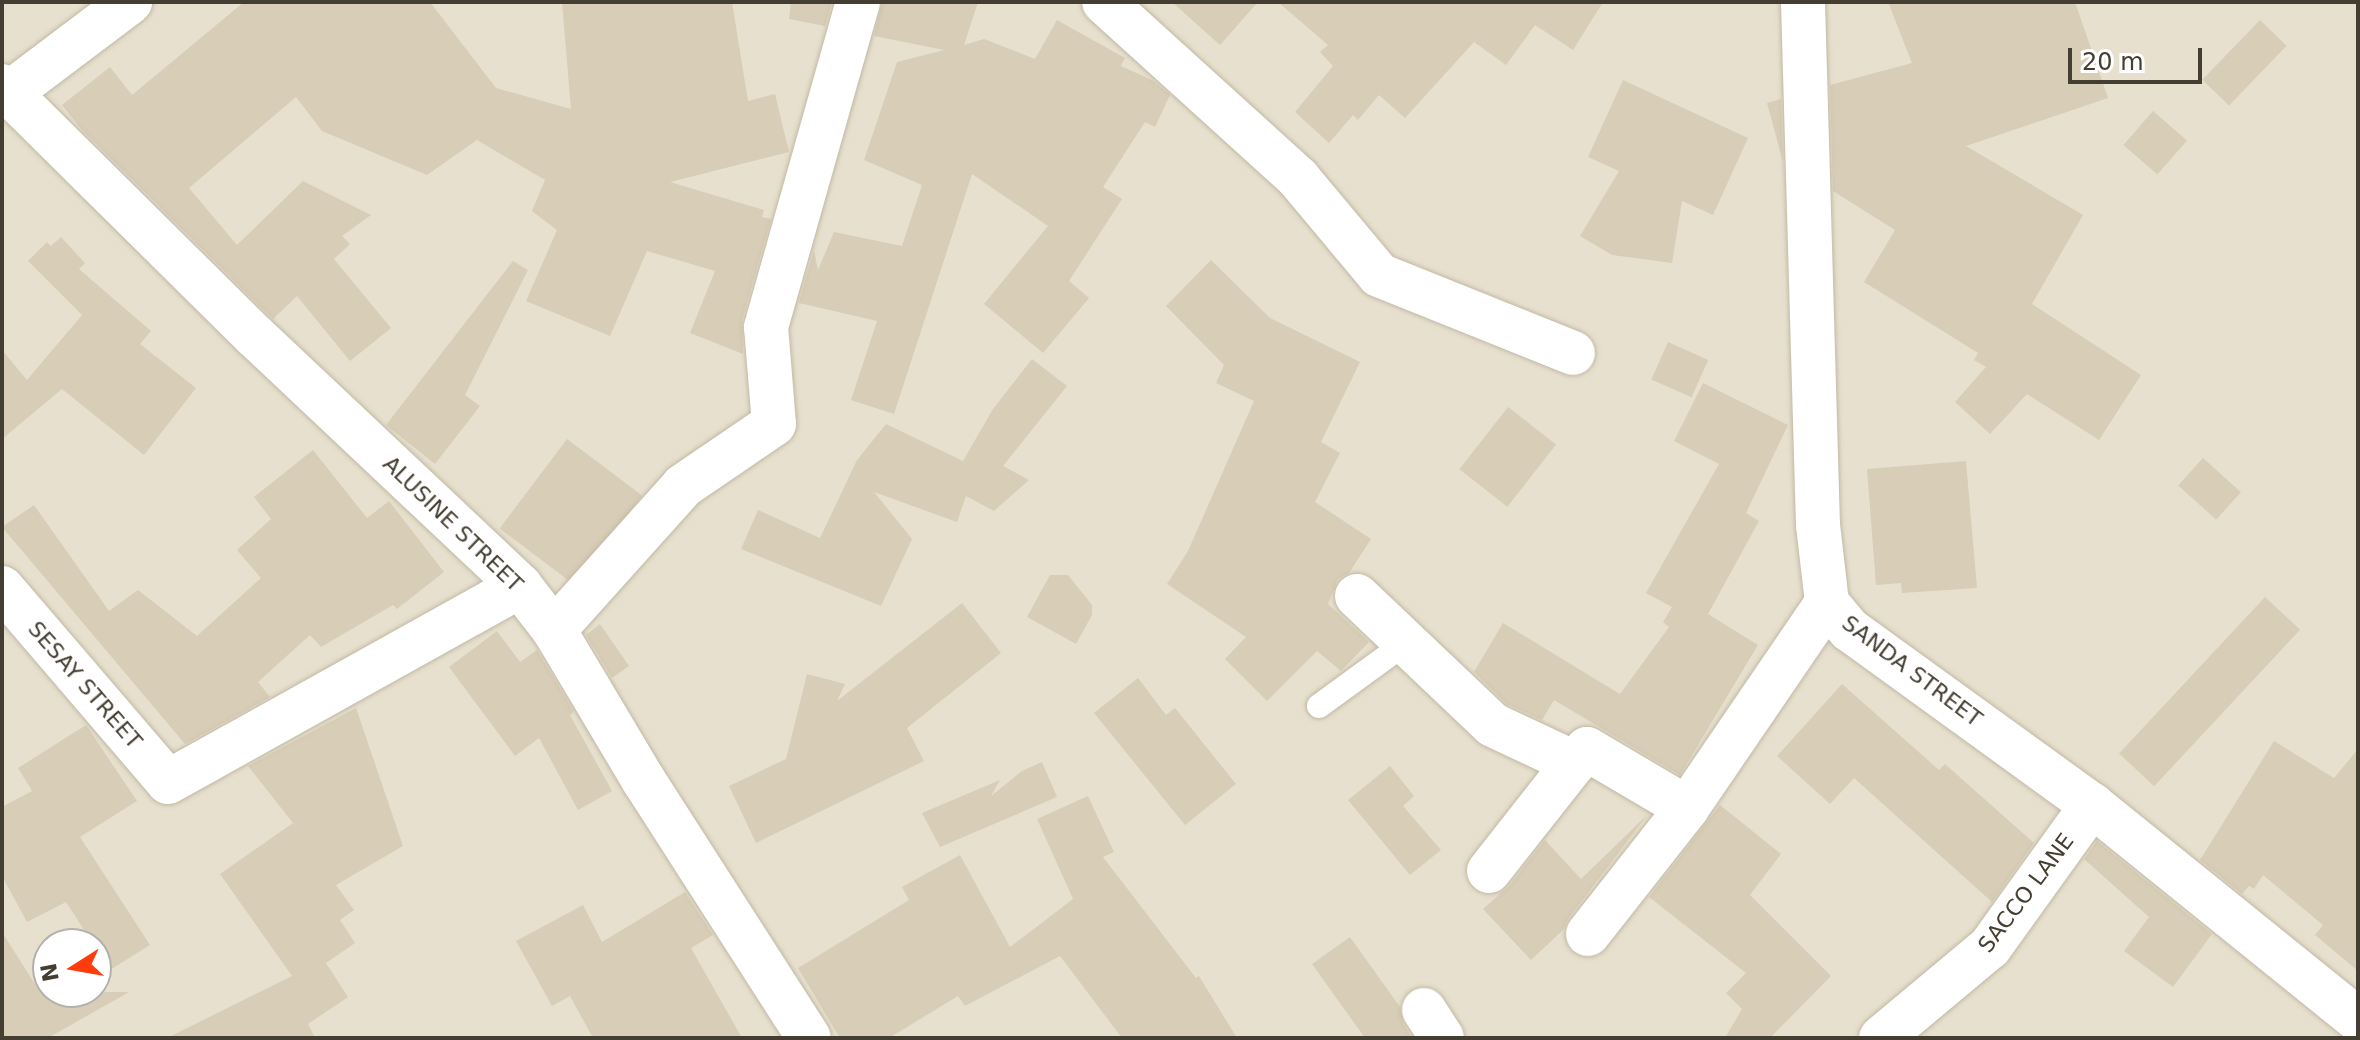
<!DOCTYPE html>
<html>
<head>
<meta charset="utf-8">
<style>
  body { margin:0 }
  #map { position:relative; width:2360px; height:1040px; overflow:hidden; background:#f3eee0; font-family:"DejaVu Sans",sans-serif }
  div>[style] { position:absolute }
  .residential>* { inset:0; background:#e7e0ce }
  .building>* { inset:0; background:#d8cdb7; transform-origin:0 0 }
  .roads { filter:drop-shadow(0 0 2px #c1b9a5) drop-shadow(0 0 2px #c1b9a5) }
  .lane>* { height:24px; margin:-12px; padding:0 12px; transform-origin:12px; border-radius:12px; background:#fff }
  .street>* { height:44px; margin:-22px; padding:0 22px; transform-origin:22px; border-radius:22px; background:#fff }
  span { translate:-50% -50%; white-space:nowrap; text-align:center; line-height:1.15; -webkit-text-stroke:7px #fff; paint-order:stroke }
  .street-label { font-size:22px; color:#443d31 }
  .frame { position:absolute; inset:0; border:4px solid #443d31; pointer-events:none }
  .north { position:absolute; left:32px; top:928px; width:80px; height:80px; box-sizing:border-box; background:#fff; border:2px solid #b4b1ad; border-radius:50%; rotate:259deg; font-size:22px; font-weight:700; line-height:32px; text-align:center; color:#443d31 }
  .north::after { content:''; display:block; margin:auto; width:28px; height:36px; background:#ff3c0b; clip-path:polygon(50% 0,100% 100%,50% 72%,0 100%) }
  .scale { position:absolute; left:2068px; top:48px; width:134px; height:36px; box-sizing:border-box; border:4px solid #443d31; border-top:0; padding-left:10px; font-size:24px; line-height:28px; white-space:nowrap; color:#443d31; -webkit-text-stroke:6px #fff; paint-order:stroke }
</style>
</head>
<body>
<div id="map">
  <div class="residential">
    <div style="clip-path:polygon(evenodd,2px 2px,2358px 2px,2358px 1038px,2px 1038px,2px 2px,48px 944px,96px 944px,96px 992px,48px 992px,48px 944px)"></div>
  </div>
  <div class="building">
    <div style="clip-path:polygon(244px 2px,430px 2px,496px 88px,571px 109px,562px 2px,732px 2px,748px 101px,775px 94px,789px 152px,670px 182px,764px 210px,762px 217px,771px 219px,742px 320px,743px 354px,690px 333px,715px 271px,647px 251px,610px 336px,526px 301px,557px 230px,532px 211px,545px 180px,477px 140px,427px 175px,322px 131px,296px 97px,189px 188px,237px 245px,303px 181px,371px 215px,342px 236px,350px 244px,334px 259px,391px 328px,350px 361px,297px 296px,273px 319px,82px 130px,62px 105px,110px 67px,132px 95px)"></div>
    <div style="clip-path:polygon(791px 2px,832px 2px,825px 26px,789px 19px)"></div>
    <div style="clip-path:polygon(882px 2px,978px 2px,964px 45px,984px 39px,1035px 59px,1057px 20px,1125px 58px,1121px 66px,1154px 81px,1170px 95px,1155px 127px,1145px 122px,1103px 187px,1122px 199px,1069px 281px,1089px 298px,1043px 353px,984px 304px,1048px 226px,972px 174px,894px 414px,851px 400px,877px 321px,799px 303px,814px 250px,818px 270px,834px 232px,902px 246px,922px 185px,864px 160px,897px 62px,944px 50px,874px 36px)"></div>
    <div style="clip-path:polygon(1172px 2px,1258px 2px,1220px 45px)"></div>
    <div style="clip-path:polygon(1278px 2px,1603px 2px,1573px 50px,1535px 25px,1506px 65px,1474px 42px,1405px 118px,1379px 95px,1358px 120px,1353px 115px,1329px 143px,1295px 112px,1333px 66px,1320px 52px,1328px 45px)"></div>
    <div style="clip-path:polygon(1888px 2px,2075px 2px,2108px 98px,1966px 146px,2083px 215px,2032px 304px,2141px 375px,2099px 440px,2027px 394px,1990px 434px,1955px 402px,1986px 367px,1974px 360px,1978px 353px,1864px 282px,1895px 230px,1833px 191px,1830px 85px,1912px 63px)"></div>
    <div style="left:2260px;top:20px;width:37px;height:83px;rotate:44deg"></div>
    <div style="clip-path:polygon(1623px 80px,1748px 138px,1713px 215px,1682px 201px,1672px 263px,1612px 255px,1580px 236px,1619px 171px,1588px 157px)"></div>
    <div style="clip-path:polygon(1781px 99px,1783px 162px,1767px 103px)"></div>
    <div style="left:2153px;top:111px;width:45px;height:45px;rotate:41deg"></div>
    <div style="clip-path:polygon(61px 237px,85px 263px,79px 269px,151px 331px,140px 344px,196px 388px,144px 455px,62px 389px,2px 439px,2px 350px,27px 380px,82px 315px,28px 261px,47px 242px,51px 246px)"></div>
    <div style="clip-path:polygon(1211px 260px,1270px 318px,1360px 362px,1321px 442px,1340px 453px,1315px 502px,1371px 539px,1349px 573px,1338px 579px,1328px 604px,1369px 642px,1341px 671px,1317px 651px,1267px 701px,1225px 659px,1246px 637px,1167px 584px,1188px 551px,1254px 401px,1216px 383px,1224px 365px,1166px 306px)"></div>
    <div style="clip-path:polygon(513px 261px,528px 270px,465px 395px,480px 406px,435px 464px,386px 425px)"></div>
    <div style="left:1668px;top:342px;width:44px;height:41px;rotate:24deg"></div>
    <div style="clip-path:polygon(1032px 359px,1067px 386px,1003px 466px,1029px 480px,994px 511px,966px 496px,957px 522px,874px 492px,912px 539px,881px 606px,741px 549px,758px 510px,820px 538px,857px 460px,886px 424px,963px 461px,993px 409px)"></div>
    <div style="clip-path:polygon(1703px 383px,1788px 425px,1746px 513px,1759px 521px,1708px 614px,1758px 645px,1680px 775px,1554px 700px,1542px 720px,1507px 704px,1474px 672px,1503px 623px,1620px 694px,1669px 627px,1663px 622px,1672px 607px,1646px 593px,1719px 464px,1674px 441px)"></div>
    <div style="left:1508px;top:407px;width:61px;height:79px;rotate:38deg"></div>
    <div style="left:567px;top:439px;width:94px;height:112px;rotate:37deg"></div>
    <div style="clip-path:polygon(313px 450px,367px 518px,389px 501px,444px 572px,397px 609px,393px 605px,321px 647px,310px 635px,258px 682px,270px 697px,185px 744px,2px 527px,34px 505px,109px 611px,138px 590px,197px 636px,261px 578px,237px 550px,271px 519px,254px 497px)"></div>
    <div style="left:2203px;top:458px;width:51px;height:37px;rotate:42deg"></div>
    <div style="clip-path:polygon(1966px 461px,1977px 588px,1902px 593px,1901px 583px,1876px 585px,1867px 469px)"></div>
    <div style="clip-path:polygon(1050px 575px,1068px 575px,1092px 605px,1092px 615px,1076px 644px,1027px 617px)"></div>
    <div style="left:2265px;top:597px;width:48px;height:214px;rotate:43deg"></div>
    <div style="clip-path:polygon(962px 603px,1001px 653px,907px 728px,924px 761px,756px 843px,729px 786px,786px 759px,807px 674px,845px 684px,837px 701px)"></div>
    <div style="clip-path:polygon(600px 624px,629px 666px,612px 678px,586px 635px)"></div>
    <div style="clip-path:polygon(497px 631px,520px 662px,537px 650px,574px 712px,570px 715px,612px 791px,578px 810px,539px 738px,515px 756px,449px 667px)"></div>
    <div style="clip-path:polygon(1138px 678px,1166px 715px,1175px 708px,1236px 784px,1185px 825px,1094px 713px)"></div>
    <div style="clip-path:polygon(1842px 684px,1939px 770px,1945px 764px,2034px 843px,1992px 902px,1854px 778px,1830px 804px,1777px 756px)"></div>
    <div style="clip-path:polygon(356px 708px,403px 846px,336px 885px,354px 910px,340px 920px,355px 943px,326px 963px,348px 997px,308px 1024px,315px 1038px,167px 1038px,292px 976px,220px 874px,293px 823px,248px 766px)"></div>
    <div style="clip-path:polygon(86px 725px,137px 801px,80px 837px,150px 945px,110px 970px,66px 902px,27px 922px,2px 876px,2px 807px,32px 791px,18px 768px)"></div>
    <div style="clip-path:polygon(2274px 741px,2334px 778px,2358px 749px,2358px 971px,2315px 935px,2323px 925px,2263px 875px,2254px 889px,2249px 886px,2242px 894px,2200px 860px)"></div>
    <div style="clip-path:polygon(1042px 762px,1057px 797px,940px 847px,922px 813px,1000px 780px,991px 796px,1022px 771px)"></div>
    <div style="clip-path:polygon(1390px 766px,1414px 796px,1403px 806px,1441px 850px,1410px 875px,1348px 800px)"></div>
    <div style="clip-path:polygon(1088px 796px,1114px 852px,1103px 857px,1196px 978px,1199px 976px,1237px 1038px,1122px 1038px,1060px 956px,965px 1006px,958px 996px,889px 1038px,840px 1038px,798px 968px,909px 900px,902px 887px,960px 855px,1010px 947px,1073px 899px,1037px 819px)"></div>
    <div style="clip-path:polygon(1720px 805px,1781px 854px,1750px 895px,1831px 976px,1770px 1038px,1725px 1038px,1742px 1009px,1726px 993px,1746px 973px,1649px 897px)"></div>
    <div style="clip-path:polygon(1648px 814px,1568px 919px,1563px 930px,1531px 960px,1483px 909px,1509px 886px,1545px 840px,1581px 879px)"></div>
    <div style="clip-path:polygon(2097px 841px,2212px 934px,2173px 987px,2124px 951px,2149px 917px,2084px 859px)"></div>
    <div style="clip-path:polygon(685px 892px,713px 935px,691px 948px,742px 1038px,593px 1038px,570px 996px,552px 1006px,516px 941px,583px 905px,602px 942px)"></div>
    <div style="clip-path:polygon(2px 932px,40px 992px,129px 992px,48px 1038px,2px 1038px)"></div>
    <div style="clip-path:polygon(1350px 937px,1400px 1007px,1403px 1023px,1412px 1038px,1365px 1038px,1312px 964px)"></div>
  </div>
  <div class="roads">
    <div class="lane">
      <div style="left:1319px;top:706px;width:110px;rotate:-36.1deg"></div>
    </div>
    <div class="street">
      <div style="left:1104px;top:2px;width:262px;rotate:42.2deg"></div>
      <div style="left:1298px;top:178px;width:126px;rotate:50.1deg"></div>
      <div style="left:1379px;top:275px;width:209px;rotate:21.9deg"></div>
      <div style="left:1803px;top:2px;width:523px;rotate:88.36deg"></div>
      <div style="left:1818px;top:525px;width:79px;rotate:83.4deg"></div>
      <div style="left:1827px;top:603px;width:35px;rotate:50deg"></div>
      <div style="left:1850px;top:630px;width:299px;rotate:35.9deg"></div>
      <div style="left:2092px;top:805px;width:342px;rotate:38.9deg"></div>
      <div style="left:2px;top:86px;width:357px;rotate:44.7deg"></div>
      <div style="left:256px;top:337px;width:363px;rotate:43.3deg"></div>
      <div style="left:520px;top:586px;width:56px;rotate:52.3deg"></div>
      <div style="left:554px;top:630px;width:176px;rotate:59.2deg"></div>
      <div style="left:644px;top:781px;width:305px;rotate:57.3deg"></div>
      <div style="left:8px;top:94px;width:153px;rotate:-37deg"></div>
      <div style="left:2px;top:588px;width:255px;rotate:49.4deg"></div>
      <div style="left:168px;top:782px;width:403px;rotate:-29.1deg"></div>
      <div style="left:1357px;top:596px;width:187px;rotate:43.5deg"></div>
      <div style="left:1493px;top:725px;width:89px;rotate:25.1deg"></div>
      <div style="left:1574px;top:763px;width:19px;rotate:-47deg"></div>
      <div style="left:1587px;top:749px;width:116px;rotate:30.5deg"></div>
      <div style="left:1687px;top:808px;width:248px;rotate:-55.7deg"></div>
      <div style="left:554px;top:630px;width:193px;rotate:-48.1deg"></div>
      <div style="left:683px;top:486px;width:110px;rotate:-34.3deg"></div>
      <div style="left:774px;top:424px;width:97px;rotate:-94.7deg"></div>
      <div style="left:766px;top:327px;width:338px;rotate:-74.2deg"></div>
      <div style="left:1489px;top:871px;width:137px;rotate:-51.8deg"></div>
      <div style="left:1588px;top:934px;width:160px;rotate:-51.8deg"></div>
      <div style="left:1424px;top:1010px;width:33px;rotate:57deg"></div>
      <div style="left:1881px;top:1038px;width:142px;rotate:-39.9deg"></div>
      <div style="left:1990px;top:947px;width:175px;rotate:-54.3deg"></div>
    </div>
  </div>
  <div class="street-label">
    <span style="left:453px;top:524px;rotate:44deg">ALUSINE STREET</span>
    <span style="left:1912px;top:671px;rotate:37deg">SANDA STREET</span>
    <span style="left:85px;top:685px;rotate:49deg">SESAY STREET</span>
    <span style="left:2026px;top:893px;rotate:-53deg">SACCO LANE</span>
  </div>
  <div class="frame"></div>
  <div class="north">N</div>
  <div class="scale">20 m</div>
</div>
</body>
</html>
